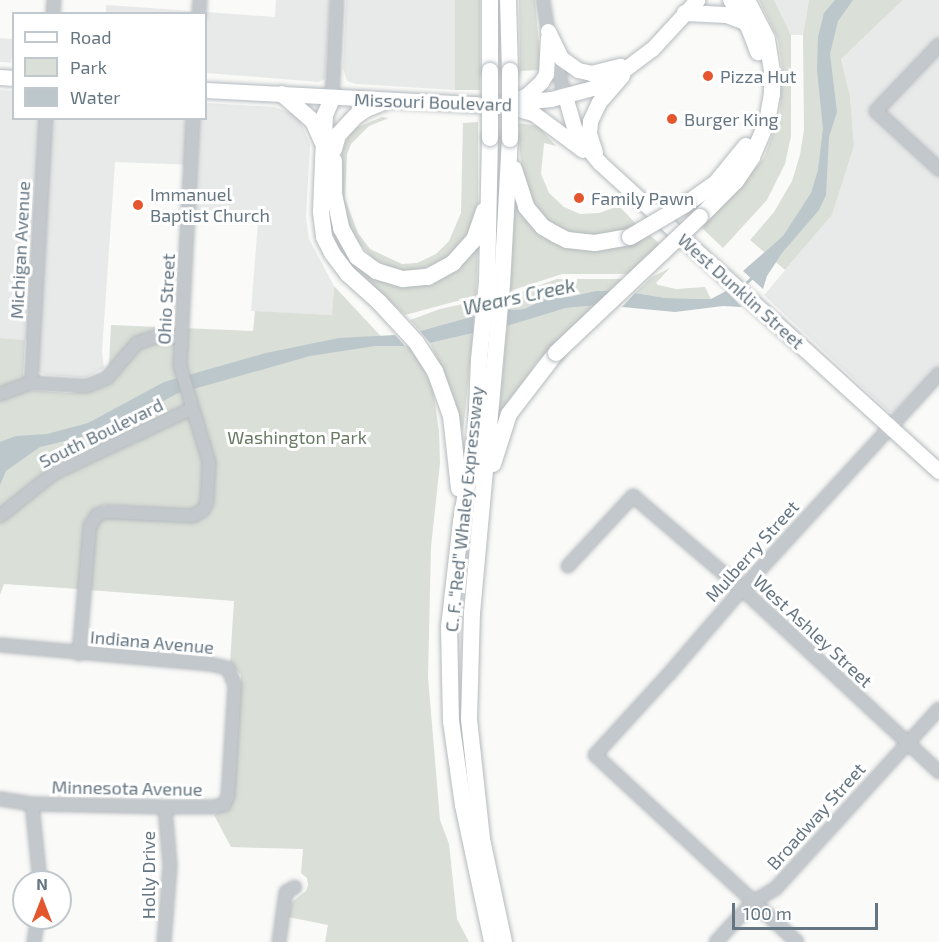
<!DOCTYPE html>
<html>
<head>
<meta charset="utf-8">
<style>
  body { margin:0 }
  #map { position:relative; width:939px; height:942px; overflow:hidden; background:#fafaf8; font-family:"Exo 2",sans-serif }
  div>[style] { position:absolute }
  .built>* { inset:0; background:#e8e9e9; transform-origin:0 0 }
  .green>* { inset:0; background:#dadfd7; transform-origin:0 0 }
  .water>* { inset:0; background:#bbc7cb }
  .stream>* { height:3px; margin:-1.5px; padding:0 1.5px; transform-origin:1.5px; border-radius:1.5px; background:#bbc7cb }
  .roads { filter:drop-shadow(0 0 2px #b5babe) drop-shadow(0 0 2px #b5babe) }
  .minor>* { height:12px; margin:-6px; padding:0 6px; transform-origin:6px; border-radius:6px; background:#c3c8cc }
  .major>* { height:15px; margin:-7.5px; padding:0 7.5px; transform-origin:7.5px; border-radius:7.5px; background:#fff }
  .highway>* { height:16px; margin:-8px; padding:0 8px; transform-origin:8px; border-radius:8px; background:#fff }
  .bridges { filter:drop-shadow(0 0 2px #b4b9bd) drop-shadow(0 0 2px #b4b9bd) }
  .highway-bridge>* { height:16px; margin:-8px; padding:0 8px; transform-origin:8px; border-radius:8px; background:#fff }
  .dots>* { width:16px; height:16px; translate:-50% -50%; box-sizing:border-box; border:3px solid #fff; border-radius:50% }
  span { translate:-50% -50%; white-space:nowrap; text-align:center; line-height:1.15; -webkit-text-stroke:6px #fff; paint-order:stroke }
  .poi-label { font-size:18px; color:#657683 }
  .left { translate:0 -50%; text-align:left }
  .street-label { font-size:18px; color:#657683 }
  .park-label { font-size:18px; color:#687a64 }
  .water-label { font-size:20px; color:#60757c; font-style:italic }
  .legend { position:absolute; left:12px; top:12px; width:195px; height:108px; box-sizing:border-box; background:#fff; border:2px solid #c1c8cd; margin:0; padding:8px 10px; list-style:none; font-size:18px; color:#657683 }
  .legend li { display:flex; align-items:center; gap:12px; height:30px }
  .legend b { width:30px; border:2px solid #c1c8cd }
  .north { position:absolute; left:12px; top:870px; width:60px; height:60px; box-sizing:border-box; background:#fff; border:2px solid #c1c8cd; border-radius:50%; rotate:0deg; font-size:16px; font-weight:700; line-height:24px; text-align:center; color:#657683 }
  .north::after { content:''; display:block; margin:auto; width:21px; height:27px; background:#e4572e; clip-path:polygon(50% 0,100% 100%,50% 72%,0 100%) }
  .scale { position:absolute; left:732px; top:903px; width:146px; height:27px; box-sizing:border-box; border:3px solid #657683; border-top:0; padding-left:8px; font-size:18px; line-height:21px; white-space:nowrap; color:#657683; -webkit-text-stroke:4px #fff; paint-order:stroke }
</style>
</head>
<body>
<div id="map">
  <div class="built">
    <div style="clip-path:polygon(276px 0,330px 0,325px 79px,318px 82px,206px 73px,205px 12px,275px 17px)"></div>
    <div style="clip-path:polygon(346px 0,455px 0,456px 90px,356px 84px,347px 81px,343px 68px)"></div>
    <div style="clip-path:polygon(774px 0,809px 0,803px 35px,791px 35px)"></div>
    <div style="clip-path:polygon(903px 0,939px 0,939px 366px,894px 413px,889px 412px,764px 295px,832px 215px,854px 146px,850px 96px,841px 59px)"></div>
    <div style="clip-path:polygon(106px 5px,194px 11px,194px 14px,106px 14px)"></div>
    <div style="left:0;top:38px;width:13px;height:24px;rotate:4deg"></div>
    <div style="clip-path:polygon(0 90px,13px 91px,14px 118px,206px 118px,206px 103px,275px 107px,295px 115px,300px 120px,310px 145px,306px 216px,309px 239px,334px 286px,332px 315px,251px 311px,258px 221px,194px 216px,196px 165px,115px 162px,102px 352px,104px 368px,87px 377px,79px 377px,46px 375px,39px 372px,36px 366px,37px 341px,0 338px)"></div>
  </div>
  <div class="green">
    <div style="left:455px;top:0;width:25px;height:90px"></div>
    <div style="clip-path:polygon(519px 0,535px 0,541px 70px,520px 71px)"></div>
    <div style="clip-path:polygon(759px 0,774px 0,791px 35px,791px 136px,785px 164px,767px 200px,723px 248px,702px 228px,764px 158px,780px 114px,782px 66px,778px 39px)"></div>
    <div style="clip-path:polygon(809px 0,903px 0,841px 59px,850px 96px,854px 146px,832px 215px,785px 270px,750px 240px,774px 212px,792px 181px,800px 155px,804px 130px,803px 35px)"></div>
    <div style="clip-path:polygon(382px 117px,389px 118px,369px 126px,351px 144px,347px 154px,345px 199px,358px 233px,370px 249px,402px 264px,417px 263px,436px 254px,449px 241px,461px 213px,463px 123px,478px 122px,478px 213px,464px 242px,442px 261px,425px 268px,406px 271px,387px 267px,372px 258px,350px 232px,339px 199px,342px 151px,347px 139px,353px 129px)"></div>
    <div style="clip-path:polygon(518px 123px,538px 126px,556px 146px,544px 143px,541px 174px,549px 193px,564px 207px,580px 214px,599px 213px,619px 206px,637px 225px,624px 231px,592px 237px,576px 234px,554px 225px,539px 212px,529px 197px,522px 179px)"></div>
    <div style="clip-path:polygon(515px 199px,525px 217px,608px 249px,635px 242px,650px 235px,662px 246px,633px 274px,562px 274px,510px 291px)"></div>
    <div style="clip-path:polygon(335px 235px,355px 264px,409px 285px,478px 243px,476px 296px,405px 315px,344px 260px,332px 236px)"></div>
    <div style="clip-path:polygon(670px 268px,656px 283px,658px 285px,676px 289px,705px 287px,711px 299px,666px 298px,635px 293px,652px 277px)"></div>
    <div style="clip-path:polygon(557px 279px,628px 279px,615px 291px,595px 291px,569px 297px,547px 298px,524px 309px,508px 310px,509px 296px)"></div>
    <div style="clip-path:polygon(334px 286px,390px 346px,413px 346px,433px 389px,439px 432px,440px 463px,431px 547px,428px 677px,440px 820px,449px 844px,457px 919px,469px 942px,325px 942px,328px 925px,288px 917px,292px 902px,306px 891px,308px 885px,307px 878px,301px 873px,303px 849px,231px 847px,214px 815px,226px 808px,230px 799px,241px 675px,230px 663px,234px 601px,89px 590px,95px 528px,99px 519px,111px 516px,194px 521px,205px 516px,211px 509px,192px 510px,104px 505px,92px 512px,85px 522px,79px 589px,4px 584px,0 595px,0 338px,25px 340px,23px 375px,29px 390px,68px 393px,92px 391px,108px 383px,111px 325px,253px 331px,255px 311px,332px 315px)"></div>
    <div style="clip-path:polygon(476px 301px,474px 316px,420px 331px,410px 320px,440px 309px)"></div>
    <div style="clip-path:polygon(600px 305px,536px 363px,498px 422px,507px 326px,566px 308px)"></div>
    <div style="clip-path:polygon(473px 333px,463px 432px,454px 397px,430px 343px)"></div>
  </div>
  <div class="water">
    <div style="clip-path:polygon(835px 0,853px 0,838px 21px,830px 54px,837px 112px,829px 137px,826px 195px,819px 210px,782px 253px,767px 276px,763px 289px,743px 271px,783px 236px,811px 193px,818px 170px,823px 129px,817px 70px,818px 37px,824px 13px)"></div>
    <div style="clip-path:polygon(595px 291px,615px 291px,600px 305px,566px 308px,507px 326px,508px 310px,524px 309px,547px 298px,569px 297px)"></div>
    <div style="clip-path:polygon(726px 291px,742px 307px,723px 306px,675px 312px,622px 307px,635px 293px,666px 298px,711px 299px)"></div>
    <div style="clip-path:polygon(474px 316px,473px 333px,430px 343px,420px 331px)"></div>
    <div style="clip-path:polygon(395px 335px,405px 346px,375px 346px,310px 356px,176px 394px,114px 429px,40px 447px,6px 471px,0 485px,0 442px,16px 436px,47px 434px,88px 423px,164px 382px,266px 353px,339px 338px)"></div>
  </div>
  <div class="stream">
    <div style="left:743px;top:286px;width:14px;rotate:-45deg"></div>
  </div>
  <div class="roads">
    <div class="minor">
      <div style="left:543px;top:0;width:31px;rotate:81deg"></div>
      <div style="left:548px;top:31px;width:67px;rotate:75.3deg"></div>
      <div style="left:53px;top:14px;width:14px;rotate:-86deg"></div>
      <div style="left:199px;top:14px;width:14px;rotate:-86deg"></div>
      <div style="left:939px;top:45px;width:91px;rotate:133.7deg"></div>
      <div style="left:876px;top:111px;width:86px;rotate:42.6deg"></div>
      <div style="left:332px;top:99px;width:99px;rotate:-87.1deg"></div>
      <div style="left:31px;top:383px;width:265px;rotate:-86.8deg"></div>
      <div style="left:0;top:394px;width:33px;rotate:-20deg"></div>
      <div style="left:31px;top:383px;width:56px;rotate:3.1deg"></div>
      <div style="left:87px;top:386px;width:22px;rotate:-22deg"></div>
      <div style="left:107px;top:378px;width:46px;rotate:-49.4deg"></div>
      <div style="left:137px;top:343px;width:20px;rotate:-18deg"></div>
      <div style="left:156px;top:337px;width:25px"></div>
      <div style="left:0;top:516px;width:69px;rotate:-38.5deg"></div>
      <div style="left:54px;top:473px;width:151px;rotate:-25deg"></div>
      <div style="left:568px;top:566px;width:96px;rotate:-47.1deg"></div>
      <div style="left:633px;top:496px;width:143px;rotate:40.5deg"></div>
      <div style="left:742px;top:589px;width:269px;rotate:42.9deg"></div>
      <div style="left:0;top:645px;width:211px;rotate:5.2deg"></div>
      <div style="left:210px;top:664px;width:18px;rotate:13deg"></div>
      <div style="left:228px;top:668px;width:18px;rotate:68deg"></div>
      <div style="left:235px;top:685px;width:111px;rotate:93.6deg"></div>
      <div style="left:228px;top:796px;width:10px;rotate:114deg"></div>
      <div style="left:224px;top:805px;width:11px;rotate:170deg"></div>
      <div style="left:213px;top:807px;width:48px;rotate:180deg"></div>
      <div style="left:165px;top:807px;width:133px;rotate:-178.7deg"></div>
      <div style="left:32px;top:804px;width:32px;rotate:-171deg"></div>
      <div style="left:79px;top:654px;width:128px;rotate:-85.1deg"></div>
      <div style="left:90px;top:526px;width:13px;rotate:-58deg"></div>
      <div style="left:97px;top:515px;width:10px;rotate:-17deg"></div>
      <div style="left:107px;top:512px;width:86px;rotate:2.7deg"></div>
      <div style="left:193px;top:516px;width:12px;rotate:-31deg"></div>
      <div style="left:203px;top:510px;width:9px;rotate:-63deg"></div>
      <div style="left:207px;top:502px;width:40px;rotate:-87.1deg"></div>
      <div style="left:209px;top:462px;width:100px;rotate:-106.8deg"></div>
      <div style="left:180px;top:366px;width:248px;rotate:-87deg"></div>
      <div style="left:32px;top:804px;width:78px;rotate:84.1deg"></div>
      <div style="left:34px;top:942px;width:24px;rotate:-81deg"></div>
      <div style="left:164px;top:942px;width:76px;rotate:-85.5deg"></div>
      <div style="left:170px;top:866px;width:59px;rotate:-94.8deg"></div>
      <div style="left:279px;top:942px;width:50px;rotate:-82deg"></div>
      <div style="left:286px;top:892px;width:10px;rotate:-29deg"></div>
      <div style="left:716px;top:942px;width:54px;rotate:-47.2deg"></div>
      <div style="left:753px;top:902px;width:27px;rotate:-31deg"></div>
      <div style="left:776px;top:888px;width:242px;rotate:-47.7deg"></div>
      <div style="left:797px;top:942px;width:275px;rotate:-137.2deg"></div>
      <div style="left:595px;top:755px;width:110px;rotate:-47.6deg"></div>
      <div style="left:669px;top:674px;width:112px;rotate:-49.3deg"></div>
      <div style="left:742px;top:589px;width:292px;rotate:-47.5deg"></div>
    </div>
    <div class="major">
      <div style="left:548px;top:31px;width:30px;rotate:64deg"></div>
      <div style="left:561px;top:58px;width:21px;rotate:35deg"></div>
      <div style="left:578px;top:70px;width:13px;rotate:13deg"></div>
      <div style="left:591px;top:73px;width:30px;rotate:-14deg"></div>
      <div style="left:0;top:77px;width:14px;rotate:4deg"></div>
      <div style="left:206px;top:90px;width:286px;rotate:3deg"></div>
      <div style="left:492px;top:105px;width:59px;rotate:-5.8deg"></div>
      <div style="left:551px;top:99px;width:43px;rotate:-14.7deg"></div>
      <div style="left:593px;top:88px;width:32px;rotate:-30deg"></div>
      <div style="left:621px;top:72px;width:39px;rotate:-37deg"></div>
      <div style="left:652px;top:49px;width:67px;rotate:-47.4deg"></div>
      <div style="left:565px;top:96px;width:33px;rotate:74deg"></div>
      <div style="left:574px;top:128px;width:19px;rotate:58deg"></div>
      <div style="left:584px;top:144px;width:25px;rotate:50deg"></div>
      <div style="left:600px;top:163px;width:458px;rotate:42.3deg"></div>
      <div style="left:513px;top:101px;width:15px;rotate:-23deg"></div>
      <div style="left:527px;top:95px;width:19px;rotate:-43deg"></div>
      <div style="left:541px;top:82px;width:9px;rotate:-58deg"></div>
      <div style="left:546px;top:74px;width:37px;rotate:-87deg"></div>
      <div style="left:515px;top:108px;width:19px;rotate:16deg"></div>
      <div style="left:533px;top:113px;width:62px;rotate:36.5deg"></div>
      <div style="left:595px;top:152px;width:20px;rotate:-108deg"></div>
      <div style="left:589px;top:133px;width:12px;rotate:-85deg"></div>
      <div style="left:590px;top:121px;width:21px;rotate:-65deg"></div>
      <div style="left:599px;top:102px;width:35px;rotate:-49deg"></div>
    </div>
    <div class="highway">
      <div style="left:490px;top:0;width:71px;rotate:90deg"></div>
      <div style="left:508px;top:0;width:71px;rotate:88.4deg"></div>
      <div style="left:731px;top:0;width:33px;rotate:57deg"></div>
      <div style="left:749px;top:28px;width:26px;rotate:69deg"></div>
      <div style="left:685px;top:13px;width:42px;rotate:2.7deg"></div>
      <div style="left:727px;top:15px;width:19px;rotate:21deg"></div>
      <div style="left:282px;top:94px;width:41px;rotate:41.1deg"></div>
      <div style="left:313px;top:121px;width:22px;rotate:66deg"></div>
      <div style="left:332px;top:99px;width:17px;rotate:114deg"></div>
      <div style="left:325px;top:115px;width:97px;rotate:92.4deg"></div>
      <div style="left:321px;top:212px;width:25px;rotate:83deg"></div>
      <div style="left:324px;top:237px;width:18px;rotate:63deg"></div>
      <div style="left:332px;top:253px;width:26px;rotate:53deg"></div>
      <div style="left:348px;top:274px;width:42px;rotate:42.1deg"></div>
      <div style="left:379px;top:302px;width:54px;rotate:47.2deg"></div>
      <div style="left:416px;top:342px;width:35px;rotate:57deg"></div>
      <div style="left:435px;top:371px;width:48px;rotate:70.4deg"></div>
      <div style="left:451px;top:416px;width:73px;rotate:83.7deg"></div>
      <div style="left:490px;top:138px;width:144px;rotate:91.2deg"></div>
      <div style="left:487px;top:282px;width:78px;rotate:95.9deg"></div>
      <div style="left:479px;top:360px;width:74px;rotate:92.3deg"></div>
      <div style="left:476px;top:434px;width:89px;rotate:99.7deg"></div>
      <div style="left:461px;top:522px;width:106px;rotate:96.5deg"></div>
      <div style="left:449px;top:627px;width:94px;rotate:88.8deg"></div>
      <div style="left:451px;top:721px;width:85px;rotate:81.9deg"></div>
      <div style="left:463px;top:805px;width:140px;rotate:78deg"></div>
      <div style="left:334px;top:149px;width:15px;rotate:-74deg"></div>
      <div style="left:338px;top:135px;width:26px;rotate:-47deg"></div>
      <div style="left:356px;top:116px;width:12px;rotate:-35deg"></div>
      <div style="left:366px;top:109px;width:22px;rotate:-22deg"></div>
      <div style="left:334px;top:161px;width:33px;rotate:90deg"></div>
      <div style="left:334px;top:194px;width:35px;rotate:78deg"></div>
      <div style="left:341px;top:228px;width:33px;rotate:61deg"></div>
      <div style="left:357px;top:257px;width:24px;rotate:36deg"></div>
      <div style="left:376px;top:271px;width:28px;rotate:17deg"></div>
      <div style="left:403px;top:279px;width:25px;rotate:-5deg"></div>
      <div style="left:428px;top:277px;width:29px;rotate:-29deg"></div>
      <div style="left:453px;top:263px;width:31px;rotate:-48deg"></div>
      <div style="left:474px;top:240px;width:31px;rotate:-71deg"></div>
      <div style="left:514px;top:169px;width:40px;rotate:72deg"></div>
      <div style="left:526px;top:207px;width:26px;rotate:50deg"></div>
      <div style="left:543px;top:227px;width:14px;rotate:30deg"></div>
      <div style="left:555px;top:234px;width:13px;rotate:27deg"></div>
      <div style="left:567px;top:240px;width:28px;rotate:6deg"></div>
      <div style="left:595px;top:243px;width:36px;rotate:-10deg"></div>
      <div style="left:686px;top:204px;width:35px;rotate:-35deg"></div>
      <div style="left:715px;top:184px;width:49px;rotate:-50.8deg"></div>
      <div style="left:700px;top:217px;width:51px;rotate:-45deg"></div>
      <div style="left:736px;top:181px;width:29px;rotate:-56deg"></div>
      <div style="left:752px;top:157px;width:38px;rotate:-67deg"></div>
      <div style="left:767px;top:122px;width:28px;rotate:-80deg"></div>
      <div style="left:772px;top:94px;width:23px;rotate:-90deg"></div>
      <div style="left:772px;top:71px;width:32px;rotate:-99deg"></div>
      <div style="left:767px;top:39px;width:44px;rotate:-117.1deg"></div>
      <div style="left:493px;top:464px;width:52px;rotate:-72.3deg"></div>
      <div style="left:509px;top:414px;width:77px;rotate:-52.4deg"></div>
      <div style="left:504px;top:942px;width:105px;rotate:-102.1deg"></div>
      <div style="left:482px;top:839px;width:121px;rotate:-96.2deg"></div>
      <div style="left:469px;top:719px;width:106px;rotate:-88.4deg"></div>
      <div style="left:472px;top:613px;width:329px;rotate:-84.8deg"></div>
      <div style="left:502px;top:285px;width:146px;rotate:-86.9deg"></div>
    </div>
  </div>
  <div class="bridges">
    <div class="highway-bridge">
      <div style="left:510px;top:71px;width:68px;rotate:90deg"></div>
      <div style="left:490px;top:138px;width:67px;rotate:-90deg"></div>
      <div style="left:630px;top:237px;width:65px;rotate:-30.5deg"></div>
      <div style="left:556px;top:353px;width:198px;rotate:-43.4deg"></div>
    </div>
  </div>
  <div class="dots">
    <div style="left:708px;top:76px;background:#e4572e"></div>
    <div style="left:672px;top:119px;background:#e4572e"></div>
    <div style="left:579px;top:198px;background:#e4572e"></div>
    <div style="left:138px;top:205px;background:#e4572e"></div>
  </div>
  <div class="poi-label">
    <span class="left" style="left:720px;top:76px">Pizza Hut</span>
    <span class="left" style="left:684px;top:119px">Burger King</span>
    <span class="left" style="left:150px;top:205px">Immanuel<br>Baptist Church</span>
    <span class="left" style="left:591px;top:198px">Family Pawn</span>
  </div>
  <div class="street-label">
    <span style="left:433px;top:102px;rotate:2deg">Missouri Boulevard</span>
    <span style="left:20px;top:250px;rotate:-87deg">Michigan Avenue</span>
    <span style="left:741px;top:291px;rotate:42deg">West Dunklin Street</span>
    <span style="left:166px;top:299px;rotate:-87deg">Ohio Street</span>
    <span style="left:101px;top:433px;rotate:-26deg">South Boulevard</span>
    <span style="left:464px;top:509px;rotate:-84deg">C. F. “Red” Whaley Expressway</span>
    <span style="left:752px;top:551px;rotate:-48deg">Mulberry Street</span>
    <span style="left:813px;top:631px;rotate:43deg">West Ashley Street</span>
    <span style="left:152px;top:642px;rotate:5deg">Indiana Avenue</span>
    <span style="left:127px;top:788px;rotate:1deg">Minnesota Avenue</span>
    <span style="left:816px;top:816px;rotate:-48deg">Broadway Street</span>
    <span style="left:148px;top:875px;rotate:-90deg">Holly Drive</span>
  </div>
  <div class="park-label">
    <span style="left:297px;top:437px">Washington Park</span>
  </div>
  <div class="water-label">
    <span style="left:519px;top:296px;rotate:-12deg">Wears Creek</span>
  </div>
  <ul class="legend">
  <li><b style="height:8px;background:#fff"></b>Road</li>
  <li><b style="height:16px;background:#dadfd7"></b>Park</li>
  <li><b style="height:16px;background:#bbc7cb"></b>Water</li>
  </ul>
  <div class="north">N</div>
  <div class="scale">100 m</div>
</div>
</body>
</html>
